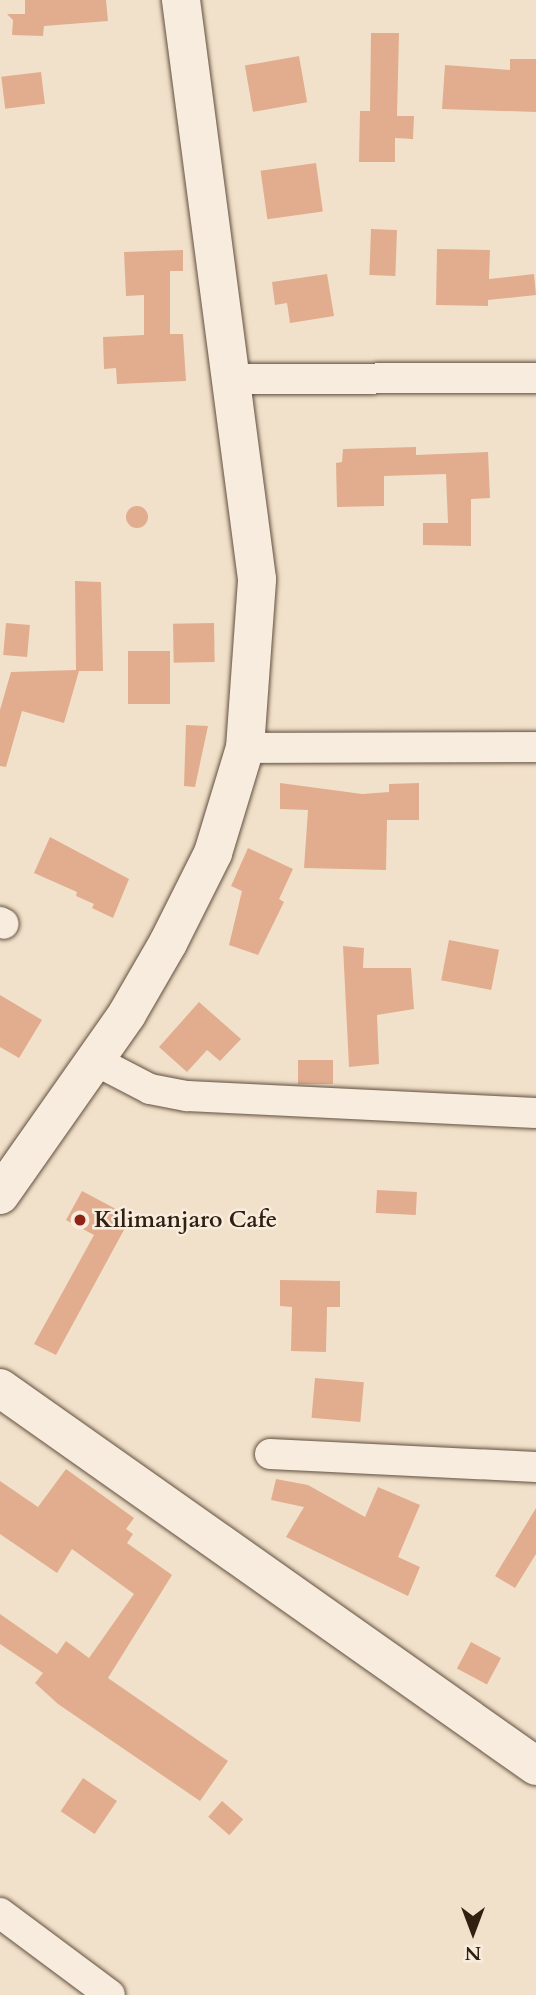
<!DOCTYPE html>
<html>
<head>
<meta charset="utf-8">
<style>
  body { margin:0 }
  #map { position:relative; width:536px; height:1995px; overflow:hidden; background:#f2e1ca; font-family:Cardo,serif }
  div>[style] { position:absolute }
  .building>* { inset:0; background:#e1ad8e; transform-origin:0 0 }
  .round { border-radius:50% }
  .roads { filter:drop-shadow(0 0 2px #61503f) drop-shadow(0 0 2px #61503f) }
  .street>* { height:30px; margin:-15px; padding:0 15px; transform-origin:15px; border-radius:15px; background:#f7ecdd }
  .secondary>* { height:38px; margin:-19px; padding:0 19px; transform-origin:19px; border-radius:19px; background:#f7ecdd }
  .dots>* { width:19px; height:19px; translate:-50% -50%; box-sizing:border-box; border:4px solid #f7ecdd; border-radius:50% }
  span { translate:-50% -50%; white-space:nowrap; text-align:center; line-height:1.15; -webkit-text-stroke:5px #f7ecdd; paint-order:stroke }
  .poi-label { font-size:23px; color:#312011; font-weight:700 }
  .left { translate:0 -50%; text-align:left }
  .north { position:absolute; left:438px; top:1897px; width:70px; height:70px; -webkit-text-stroke:5px #f7ecdd; paint-order:stroke; rotate:180deg; font-size:19px; font-weight:700; line-height:28px; text-align:center; color:#312011 }
  .north::after { content:''; display:block; margin:auto; width:24px; height:32px; background:#312011; clip-path:polygon(50% 0,100% 100%,50% 72%,0 100%) }
</style>
</head>
<body>
<div id="map">
  <div class="building">
    <div style="clip-path:polygon(25px 0,106px 0,108px 21px,44px 26px,43px 36px,12px 35px,13px 20px,7px 14px,25px 14px)"></div>
    <div style="clip-path:polygon(371px 33px,399px 33px,397px 116px,414px 116px,413px 139px,395px 138px,395px 162px,359px 162px,360px 111px,370px 111px)"></div>
    <div style="left:299px;top:56px;width:47px;height:55px;rotate:80deg"></div>
    <div style="clip-path:polygon(510px 59px,536px 59px,536px 112px,442px 109px,445px 65px,510px 70px)"></div>
    <div style="left:41px;top:72px;width:32px;height:40px;rotate:83deg"></div>
    <div style="left:316px;top:163px;width:49px;height:56px;rotate:82deg"></div>
    <div style="left:371px;top:229px;width:26px;height:46px;rotate:2deg"></div>
    <div style="clip-path:polygon(437px 249px,490px 250px,489px 279px,534px 274px,536px 295px,488px 300px,488px 306px,436px 305px)"></div>
    <div style="clip-path:polygon(183px 250px,183px 271px,170px 271px,170px 334px,183px 334px,186px 381px,117px 384px,116px 368px,104px 369px,103px 337px,144px 335px,144px 295px,126px 296px,124px 252px)"></div>
    <div style="clip-path:polygon(327px 274px,334px 316px,290px 323px,287px 303px,275px 305px,272px 282px)"></div>
    <div style="clip-path:polygon(416px 447px,416px 455px,488px 452px,490px 498px,471px 499px,471px 546px,423px 545px,423px 523px,448px 523px,446px 474px,384px 476px,384px 506px,337px 507px,336px 463px,342px 462px,343px 449px)"></div>
    <div class="round" style="left:126px;top:506px;width:22px;height:22px"></div>
    <div style="clip-path:polygon(75px 581px,101px 582px,103px 671px,79px 671px,64px 723px,22px 711px,6px 767px,0 766px,0 710px,11px 672px,76px 670px)"></div>
    <div style="left:6px;top:623px;width:24px;height:32px;rotate:5deg"></div>
    <div style="left:214px;top:623px;width:39px;height:41px;rotate:89deg"></div>
    <div style="left:128px;top:651px;width:42px;height:53px"></div>
    <div style="clip-path:polygon(186px 725px,208px 726px,195px 787px,184px 786px)"></div>
    <div style="clip-path:polygon(280px 783px,362px 794px,389px 792px,389px 784px,419px 783px,419px 820px,387px 820px,386px 870px,304px 868px,308px 810px,280px 809px)"></div>
    <div style="clip-path:polygon(50px 837px,129px 879px,113px 918px,92px 908px,94px 904px,76px 896px,77px 892px,34px 873px)"></div>
    <div style="clip-path:polygon(248px 848px,293px 869px,279px 899px,284px 902px,258px 955px,229px 945px,242px 891px,231px 886px)"></div>
    <div style="left:449px;top:940px;width:51px;height:41px;rotate:11deg"></div>
    <div style="clip-path:polygon(343px 946px,364px 948px,363px 968px,411px 968px,414px 1009px,377px 1015px,379px 1064px,349px 1067px)"></div>
    <div style="clip-path:polygon(0 995px,42px 1020px,19px 1058px,0 1047px)"></div>
    <div style="clip-path:polygon(199px 1002px,241px 1039px,220px 1061px,207px 1050px,187px 1072px,159px 1047px)"></div>
    <div style="left:298px;top:1060px;width:35px;height:24px"></div>
    <div style="left:377px;top:1190px;width:40px;height:23px;rotate:3deg"></div>
    <div style="clip-path:polygon(82px 1191px,131px 1217px,56px 1355px,34px 1344px,94px 1235px,66px 1220px)"></div>
    <div style="clip-path:polygon(280px 1280px,340px 1281px,340px 1307px,327px 1307px,326px 1352px,291px 1351px,292px 1307px,280px 1306px)"></div>
    <div style="left:315px;top:1378px;width:49px;height:40px;rotate:5deg"></div>
    <div style="clip-path:polygon(66px 1469px,134px 1518px,126px 1529px,133px 1534px,127px 1543px,172px 1575px,108px 1678px,228px 1761px,200px 1801px,58px 1704px,35px 1683px,43px 1673px,0 1644px,0 1614px,57px 1654px,66px 1641px,89px 1658px,134px 1594px,72px 1549px,57px 1573px,0 1534px,0 1481px,38px 1507px)"></div>
    <div style="clip-path:polygon(276px 1479px,308px 1485px,365px 1517px,378px 1487px,420px 1505px,398px 1557px,420px 1567px,408px 1596px,286px 1537px,304px 1507px,271px 1500px)"></div>
    <div style="clip-path:polygon(536px 1508px,536px 1554px,515px 1588px,495px 1576px)"></div>
    <div style="left:471px;top:1642px;width:34px;height:30px;rotate:28deg"></div>
    <div style="left:83px;top:1778px;width:41px;height:40px;rotate:34deg"></div>
    <div style="left:222px;top:1801px;width:28px;height:21px;rotate:41deg"></div>
  </div>
  <div class="roads">
    <div class="street">
      <div style="left:234px;top:379px;width:302px;rotate:-0.2deg"></div>
      <div style="left:245px;top:748px;width:291px;rotate:-0.2deg"></div>
      <div style="left:0;top:922px;width:4px;rotate:27deg"></div>
      <div style="left:94px;top:1060px;width:63px;rotate:27.4deg"></div>
      <div style="left:150px;top:1089px;width:38px;rotate:11deg"></div>
      <div style="left:187px;top:1096px;width:349px;rotate:2.8deg"></div>
      <div style="left:270px;top:1454px;width:266px;rotate:2.8deg"></div>
      <div style="left:0;top:1913px;width:137px;rotate:36.7deg"></div>
    </div>
    <div class="secondary">
      <div style="left:0;top:1195px;width:221px;rotate:-54.9deg"></div>
      <div style="left:127px;top:1014px;width:82px;rotate:-60deg"></div>
      <div style="left:168px;top:943px;width:101px;rotate:-63.4deg"></div>
      <div style="left:213px;top:853px;width:110px;rotate:-73.1deg"></div>
      <div style="left:245px;top:748px;width:169px;rotate:-85.9deg"></div>
      <div style="left:257px;top:579px;width:584px;rotate:-97.48deg"></div>
      <div style="left:0;top:1388px;width:656px;rotate:35.19deg"></div>
    </div>
  </div>
  <div class="dots">
    <div style="left:80px;top:1220px;background:#8f2418"></div>
  </div>
  <div class="poi-label">
    <span class="left" style="left:94px;top:1220px">Kilimanjaro Cafe</span>
  </div>
  <div class="north">N</div>
</div>
</body>
</html>
